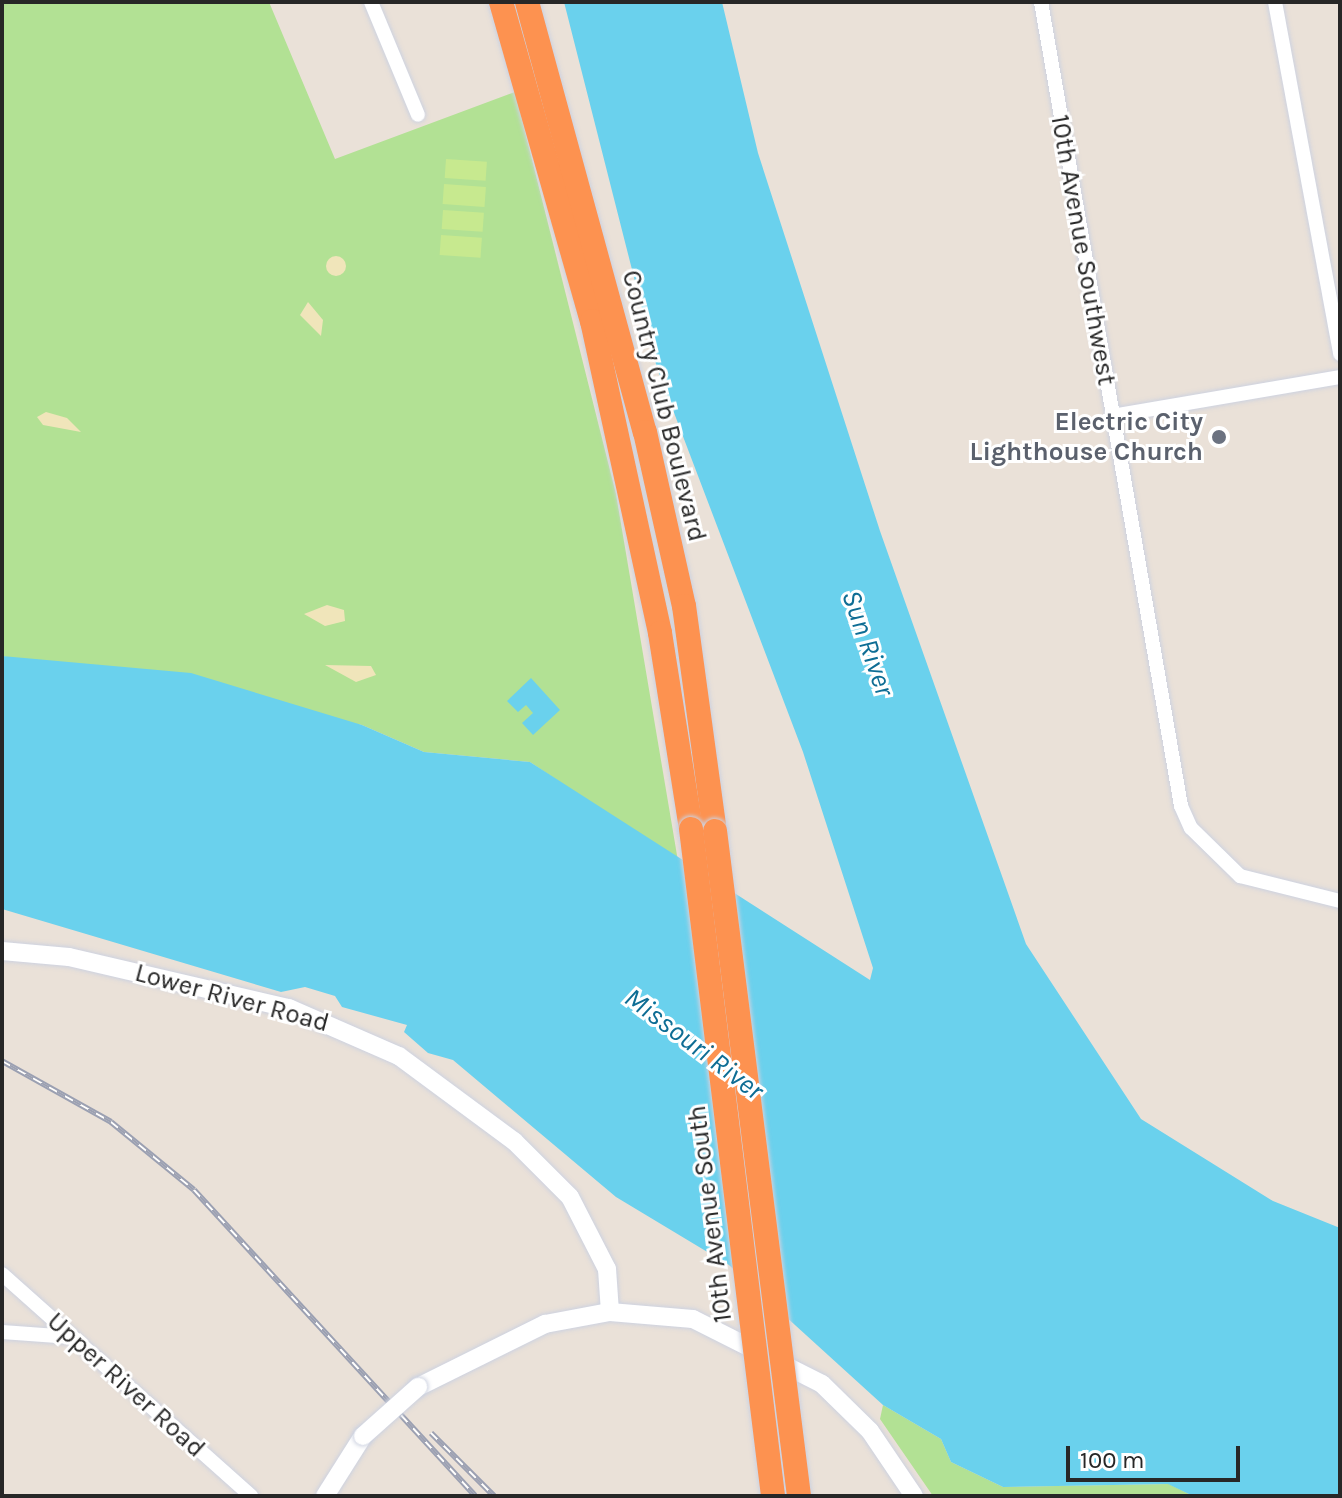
<!DOCTYPE html>
<html>
<head>
<meta charset="utf-8">
<style>
  body { margin:0 }
  #map { position:relative; width:1342px; height:1498px; overflow:hidden; background:#eae1d8; font-family:Karla,sans-serif }
  div>[style] { position:absolute }
  .green>* { inset:0; background:#b2e194 }
  .sand>* { inset:0; background:#f0e5ba }
  .round { border-radius:50% }
  .pitch>* { inset:0; background:#c7e98f; transform-origin:0 0 }
  .water>* { inset:0; background:#6ad1ed }
  .roads { filter:drop-shadow(0 0 2px #cdd2e0) drop-shadow(0 0 2px #cdd2e0) }
  .street>* { height:14px; margin:-7px; padding:0 7px; transform-origin:7px; border-radius:7px; background:#fff }
  .secondary>* { height:18px; margin:-9px; padding:0 9px; transform-origin:9px; border-radius:9px; background:#fff }
  .highway>* { height:24px; margin:-12px; padding:0 12px; transform-origin:12px; border-radius:12px; background:#fd9250 }
  .rail>* { height:6px; margin-top:-3px; transform-origin:0; background:repeating-linear-gradient(90deg,#fff 0 9px,#9ba0b2 0 18px); box-sizing:border-box; border-block:2px solid #9ba0b2 }
  .bridges { filter:drop-shadow(0 0 2px #cdd2e0) drop-shadow(0 0 2px #cdd2e0) }
  .secondary-bridge>* { height:18px; margin:-9px; padding:0 9px; transform-origin:9px; border-radius:9px; background:#fff }
  .highway-bridge>* { height:24px; margin:-12px; padding:0 12px; transform-origin:12px; border-radius:12px; background:#fd9250 }
  .dots>* { width:22px; height:22px; translate:-50% -50%; box-sizing:border-box; border:4px solid #fff; border-radius:50% }
  span { translate:-50% -50%; white-space:nowrap; text-align:center; line-height:1.15; -webkit-text-stroke:6px #fff; paint-order:stroke }
  .street-label { font-size:26px; color:#272727 }
  .worship-label { font-size:26px; color:#5b616d; font-weight:700 }
  .right { translate:-100% -50%; text-align:right }
  .water-label { font-size:28px; color:#0e6d94; font-style:italic }
  .frame { position:absolute; inset:0; border:4px solid #272727; pointer-events:none }
  .scale { position:absolute; left:1066px; top:1446px; width:174px; height:36px; box-sizing:border-box; border:4px solid #272727; border-top:0; padding-left:10px; font-size:24px; line-height:28px; white-space:nowrap; color:#272727; -webkit-text-stroke:6px #fff; paint-order:stroke }
</style>
</head>
<body>
<div id="map">
  <div class="green">
    <div style="clip-path:polygon(2px 2px,269px 2px,335px 159px,515px 92px,616px 494px,678px 861px,530px 762px,424px 752px,362px 725px,2px 656px)"></div>
    <div style="clip-path:polygon(883px 1405px,941px 1439px,951px 1462px,1003px 1487px,1169px 1484px,1193px 1496px,933px 1496px,880px 1419px)"></div>
  </div>
  <div class="sand">
    <div class="round" style="left:326px;top:256px;width:20px;height:20px"></div>
    <div style="clip-path:polygon(308px 302px,323px 320px,321px 336px,300px 315px)"></div>
    <div style="clip-path:polygon(46px 412px,67px 418px,81px 432px,43px 425px,37px 417px)"></div>
    <div style="clip-path:polygon(327px 605px,344px 610px,345px 621px,325px 626px,304px 614px)"></div>
    <div style="clip-path:polygon(325px 665px,371px 666px,376px 675px,356px 682px)"></div>
  </div>
  <div class="pitch">
    <div style="left:446px;top:159px;width:41px;height:19px;rotate:4deg"></div>
    <div style="left:444px;top:184px;width:42px;height:20px;rotate:4deg"></div>
    <div style="left:443px;top:210px;width:41px;height:19px;rotate:4deg"></div>
    <div style="left:441px;top:235px;width:41px;height:20px;rotate:4deg"></div>
  </div>
  <div class="water">
    <div style="clip-path:polygon(564px 2px,722px 2px,758px 153px,880px 531px,1026px 944px,1141px 1119px,1273px 1201px,1340px 1228px,1340px 1496px,1193px 1496px,1168px 1484px,1003px 1487px,951px 1462px,941px 1439px,883px 1405px,729px 1265px,616px 1197px,453px 1060px,428px 1053px,404px 1032px,407px 1025px,342px 1007px,335px 996px,305px 987px,281px 992px,2px 909px,2px 656px,191px 673px,362px 725px,424px 752px,530px 762px,870px 980px,873px 968px,803px 752px,657px 368px)"></div>
    <div style="clip-path:polygon(531px 678px,560px 710px,533px 735px,522px 723px,533px 713px,526px 705px,518px 712px,507px 701px)"></div>
  </div>
  <div class="roads">
    <div class="street">
      <div style="left:371px;top:2px;width:122px;rotate:67.4deg"></div>
      <div style="left:1041px;top:2px;width:816px;rotate:80.12deg"></div>
      <div style="left:1181px;top:806px;width:24px;rotate:66deg"></div>
      <div style="left:1191px;top:828px;width:69px;rotate:44.4deg"></div>
      <div style="left:1240px;top:876px;width:103px;rotate:14deg"></div>
      <div style="left:1275px;top:2px;width:358px;rotate:79.5deg"></div>
      <div style="left:1112px;top:416px;width:231px;rotate:-9.7deg"></div>
      <div style="left:2px;top:1274px;width:334px;rotate:41.7deg"></div>
      <div style="left:2px;top:1332px;width:69px;rotate:4.1deg"></div>
    </div>
    <div class="secondary">
      <div style="left:2px;top:951px;width:67px;rotate:5.1deg"></div>
      <div style="left:69px;top:957px;width:226px;rotate:13.1deg"></div>
      <div style="left:289px;top:1008px;width:120px;rotate:23.6deg"></div>
      <div style="left:399px;top:1056px;width:143px;rotate:36.5deg"></div>
      <div style="left:514px;top:1141px;width:79px;rotate:45deg"></div>
      <div style="left:570px;top:1197px;width:81px;rotate:62.8deg"></div>
      <div style="left:607px;top:1269px;width:43px;rotate:86deg"></div>
      <div style="left:418px;top:1387px;width:142px;rotate:-26.4deg"></div>
      <div style="left:545px;top:1324px;width:66px;rotate:-10.5deg"></div>
      <div style="left:610px;top:1312px;width:83px;rotate:4.8deg"></div>
      <div style="left:693px;top:1319px;width:144px;rotate:26.7deg"></div>
      <div style="left:822px;top:1384px;width:67px;rotate:44.4deg"></div>
      <div style="left:870px;top:1431px;width:78px;rotate:55.9deg"></div>
      <div style="left:325px;top:1496px;width:71px;rotate:-57.7deg"></div>
    </div>
    <div class="highway">
      <div style="left:501px;top:2px;width:332px;rotate:74.1deg"></div>
      <div style="left:592px;top:321px;width:319px;rotate:77.7deg"></div>
      <div style="left:660px;top:633px;width:198px;rotate:81deg"></div>
      <div style="left:527px;top:2px;width:446px;rotate:74.7deg"></div>
      <div style="left:645px;top:432px;width:178px;rotate:77.4deg"></div>
      <div style="left:684px;top:606px;width:227px;rotate:82.2deg"></div>
    </div>
  </div>
  <div class="rail">
    <div style="left:2px;top:1061px;width:125px;rotate:29.2deg"></div>
    <div style="left:111px;top:1122px;width:107px;rotate:39.3deg"></div>
    <div style="left:194px;top:1190px;width:415px;rotate:47.4deg"></div>
    <div style="left:431px;top:1433px;width:89px;rotate:45deg"></div>
  </div>
  <div class="bridges">
    <div class="secondary-bridge">
      <div style="left:363px;top:1436px;width:74px;rotate:-41.7deg"></div>
    </div>
    <div class="highway-bridge">
      <div style="left:691px;top:829px;width:672px;rotate:82.99deg"></div>
      <div style="left:715px;top:831px;width:670px;rotate:82.8deg"></div>
    </div>
  </div>
  <div class="dots">
    <div style="left:1219px;top:437px;background:#6b7280"></div>
  </div>
  <div class="street-label">
    <span style="left:1083px;top:250px;rotate:80deg">10th Avenue Southwest</span>
    <span style="left:664px;top:406px;rotate:76deg">Country Club Boulevard</span>
    <span style="left:232px;top:998px;rotate:15deg">Lower River Road</span>
    <span style="left:710px;top:1214px;rotate:-97deg">10th Avenue South</span>
    <span style="left:126px;top:1385px;rotate:42deg">Upper River Road</span>
  </div>
  <div class="worship-label">
    <span class="right" style="left:1203px;top:437px">Electric City<br>Lighthouse Church</span>
  </div>
  <div class="water-label">
    <span style="left:868px;top:643px;rotate:71deg">Sun River</span>
    <span style="left:694px;top:1044px;rotate:37deg">Missouri River</span>
  </div>
  <div class="frame"></div>
  <div class="scale">100 m</div>
</div>
</body>
</html>
